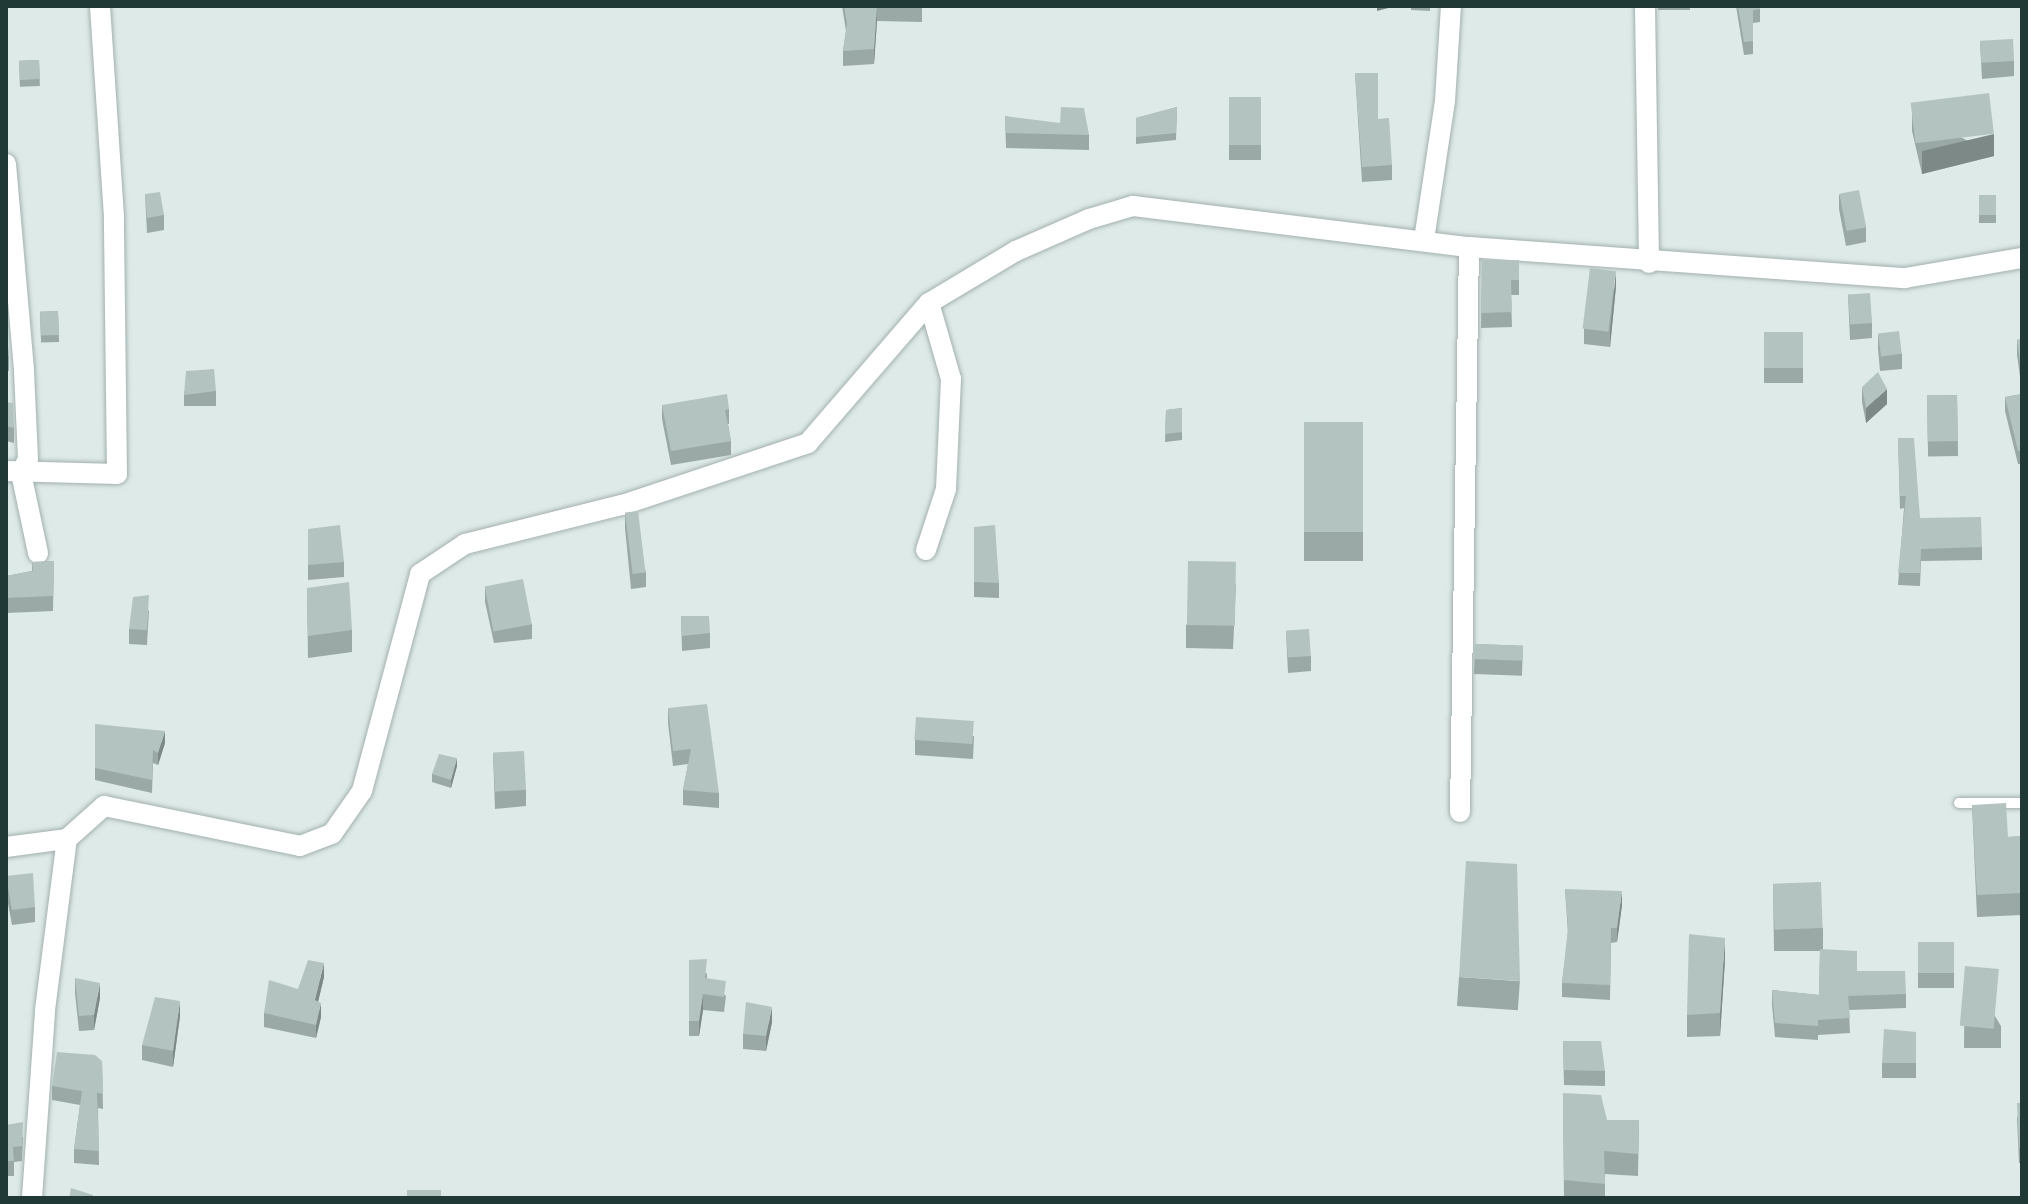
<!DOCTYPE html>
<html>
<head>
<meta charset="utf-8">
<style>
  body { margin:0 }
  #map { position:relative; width:2028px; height:1204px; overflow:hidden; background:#deeae7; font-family:Poppins,sans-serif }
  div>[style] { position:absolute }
  .roads { filter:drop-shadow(0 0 2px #a1b1af) drop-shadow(0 0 2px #a1b1af) }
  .lane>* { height:10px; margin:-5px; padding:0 5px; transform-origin:5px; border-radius:5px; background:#fff }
  .street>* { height:20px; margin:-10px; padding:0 10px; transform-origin:10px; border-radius:10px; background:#fff }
  .wall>* { inset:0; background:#9aa9a5; transform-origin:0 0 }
  .shaded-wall>* { inset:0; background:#7d8986 }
  .building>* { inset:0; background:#b3c4c0; transform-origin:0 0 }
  span { translate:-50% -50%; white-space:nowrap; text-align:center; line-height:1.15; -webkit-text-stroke:8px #eef6f4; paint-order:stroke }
  .frame { position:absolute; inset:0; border:8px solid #203937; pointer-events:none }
</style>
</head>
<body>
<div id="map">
  <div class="roads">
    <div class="lane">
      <div style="left:1959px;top:803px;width:63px"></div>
    </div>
    <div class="street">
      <div style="left:1645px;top:6px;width:257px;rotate:89.1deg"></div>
      <div style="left:6px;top:164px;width:208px;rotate:85deg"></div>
      <div style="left:24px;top:371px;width:88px;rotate:87.4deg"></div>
      <div style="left:28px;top:459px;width:16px;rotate:117deg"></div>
      <div style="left:21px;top:473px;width:82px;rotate:78deg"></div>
      <div style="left:1424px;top:240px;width:141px;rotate:-81.4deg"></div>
      <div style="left:1445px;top:101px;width:95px;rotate:-86.4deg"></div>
      <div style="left:6px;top:471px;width:111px;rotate:1.5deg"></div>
      <div style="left:117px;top:474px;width:257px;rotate:-90.7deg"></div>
      <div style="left:114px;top:217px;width:211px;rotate:-93.8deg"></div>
      <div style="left:926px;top:550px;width:64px;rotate:-71.8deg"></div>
      <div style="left:946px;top:489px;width:110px;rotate:-87.4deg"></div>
      <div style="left:951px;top:379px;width:79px;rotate:-106.1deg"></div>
      <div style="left:1460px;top:812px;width:565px;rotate:-89.09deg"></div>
      <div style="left:6px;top:847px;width:62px;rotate:-7.5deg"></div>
      <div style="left:67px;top:839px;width:50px;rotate:-41.7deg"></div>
      <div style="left:104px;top:806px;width:200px;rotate:11.5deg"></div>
      <div style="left:300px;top:846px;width:34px;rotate:-21deg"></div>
      <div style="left:332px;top:834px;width:52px;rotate:-55.1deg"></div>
      <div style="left:362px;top:791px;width:225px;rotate:-75deg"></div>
      <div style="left:420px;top:574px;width:54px;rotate:-33.7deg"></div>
      <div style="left:465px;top:544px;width:162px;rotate:-14deg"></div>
      <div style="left:622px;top:505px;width:196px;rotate:-18.4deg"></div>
      <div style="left:808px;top:443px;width:185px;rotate:-49.2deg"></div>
      <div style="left:929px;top:303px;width:101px;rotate:-30.9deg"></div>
      <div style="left:1016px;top:251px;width:80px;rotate:-23.7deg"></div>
      <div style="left:1089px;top:219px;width:46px;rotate:-16.5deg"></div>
      <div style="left:1133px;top:206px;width:338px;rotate:7deg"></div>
      <div style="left:1469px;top:247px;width:437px;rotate:4.1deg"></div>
      <div style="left:1905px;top:278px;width:119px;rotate:-9.7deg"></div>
      <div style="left:32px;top:1198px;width:188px;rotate:-86deg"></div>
      <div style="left:45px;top:1010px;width:172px;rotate:-82.7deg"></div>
    </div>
  </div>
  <div class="wall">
    <div style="clip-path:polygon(842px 6px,922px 6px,922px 22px,877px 21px,874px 64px,843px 66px,843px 51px,846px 31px)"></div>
    <div style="clip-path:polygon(1411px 6px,1430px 6px,1430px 11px,1411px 10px)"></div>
    <div style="left:1658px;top:6px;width:32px;height:4px"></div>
    <div style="clip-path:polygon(1736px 6px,1760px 6px,1760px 22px,1753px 23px,1753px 54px,1744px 55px)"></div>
    <div style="clip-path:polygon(1980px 42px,2014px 61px,2014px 76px,1982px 79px)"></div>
    <div style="left:39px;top:60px;width:26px;height:20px;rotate:88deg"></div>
    <div style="clip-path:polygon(1355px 73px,1378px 119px,1392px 165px,1392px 180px,1362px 182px)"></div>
    <div style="left:1261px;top:97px;width:63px;height:32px;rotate:90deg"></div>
    <div style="clip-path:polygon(1177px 107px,1176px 140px,1136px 144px,1136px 118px)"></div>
    <div style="clip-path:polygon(1912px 109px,1994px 156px,1922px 174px,1912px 131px)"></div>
    <div style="clip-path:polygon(1005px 116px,1089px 135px,1089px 150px,1006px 148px)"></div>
    <div style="clip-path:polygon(145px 194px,164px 215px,164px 230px,147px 233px)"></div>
    <div style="clip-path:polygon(1839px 194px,1866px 227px,1866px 242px,1846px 246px,1839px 209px)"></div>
    <div style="left:1996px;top:195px;width:28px;height:17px;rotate:90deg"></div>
    <div style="clip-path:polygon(1482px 260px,1519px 260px,1519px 295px,1511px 295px,1512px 327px,1481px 328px)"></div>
    <div style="clip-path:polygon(1616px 286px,1610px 347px,1584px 344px,1584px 329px)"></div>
    <div style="clip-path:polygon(1848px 294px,1872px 323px,1872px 338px,1850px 340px)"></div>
    <div style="left:58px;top:311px;width:31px;height:18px;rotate:88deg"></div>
    <div style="clip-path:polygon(6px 330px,9px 356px,9px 371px,6px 371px)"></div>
    <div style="left:1764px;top:332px;width:39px;height:51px"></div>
    <div style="clip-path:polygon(1878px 334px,1902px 354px,1902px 369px,1880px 371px,1878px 349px)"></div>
    <div style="clip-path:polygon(2022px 339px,2022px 391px,2017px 355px,2017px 340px)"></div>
    <div style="clip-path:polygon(1862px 387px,1887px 404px,1866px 423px,1862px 402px)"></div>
    <div style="left:216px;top:391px;width:15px;height:32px;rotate:90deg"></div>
    <div style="clip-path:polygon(2022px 394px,2022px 464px,2018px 464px,2005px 411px,2005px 397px)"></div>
    <div style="left:1957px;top:395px;width:61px;height:30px;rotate:89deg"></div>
    <div style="clip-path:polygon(6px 402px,14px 428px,14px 443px,6px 441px)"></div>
    <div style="clip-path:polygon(662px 405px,729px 409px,729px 424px,728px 424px,731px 441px,731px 455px,671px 465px,662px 419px)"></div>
    <div style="clip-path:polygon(1182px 408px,1182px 440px,1165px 442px,1166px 410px)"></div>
    <div style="left:1363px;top:422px;width:139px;height:59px;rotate:90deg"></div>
    <div style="clip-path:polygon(1898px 438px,1920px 518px,1982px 547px,1982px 560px,1921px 561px,1920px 586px,1898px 585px,1904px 508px,1900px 509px)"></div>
    <div style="clip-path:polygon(625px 513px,646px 572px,646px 587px,631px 589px,625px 528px)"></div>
    <div style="clip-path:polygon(974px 527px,999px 583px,999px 598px,974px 597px)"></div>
    <div style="clip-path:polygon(308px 529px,344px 562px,344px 577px,308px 580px)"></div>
    <div style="clip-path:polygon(54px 561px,53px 611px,6px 613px,6px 576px,32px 571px,32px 562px)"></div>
    <div style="clip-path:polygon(1236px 584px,1233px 649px,1186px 648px,1186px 625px)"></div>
    <div style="clip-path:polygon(485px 587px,532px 624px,532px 639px,494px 643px,485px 602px)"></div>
    <div style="clip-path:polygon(307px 588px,352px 630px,352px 652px,308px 658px)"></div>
    <div style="clip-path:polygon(149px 610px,147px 645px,129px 644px,129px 629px)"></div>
    <div style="clip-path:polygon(681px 616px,710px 633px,710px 648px,682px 651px)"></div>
    <div style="clip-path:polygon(1286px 631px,1311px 656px,1311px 671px,1288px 673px)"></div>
    <div style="left:1475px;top:644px;width:48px;height:30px;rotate:2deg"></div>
    <div style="clip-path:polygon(668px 708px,719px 793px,719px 808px,683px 805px,683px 790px,688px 764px,673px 766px,668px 723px)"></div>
    <div style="clip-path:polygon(95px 724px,165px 743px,158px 765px,153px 763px,152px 793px,95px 780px)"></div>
    <div style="clip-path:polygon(974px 736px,973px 759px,915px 755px,915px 740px)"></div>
    <div style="clip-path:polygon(493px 753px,526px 790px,526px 806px,495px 809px)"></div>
    <div style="clip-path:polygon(457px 766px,451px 788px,432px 782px,432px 774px)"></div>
    <div style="clip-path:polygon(1972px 805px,2008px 837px,2022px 836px,2022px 915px,1977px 917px)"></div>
    <div style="clip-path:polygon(6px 876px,35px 907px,35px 922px,12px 925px,6px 893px)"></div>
    <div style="clip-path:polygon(1773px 884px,1823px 928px,1823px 950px,1857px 971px,1906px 994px,1906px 1008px,1849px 1010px,1850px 1033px,1818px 1035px,1818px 1040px,1775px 1037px,1772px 1005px,1772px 990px,1819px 995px,1820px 951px,1774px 951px)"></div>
    <div style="clip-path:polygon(1565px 889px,1622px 905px,1617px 942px,1611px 943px,1610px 1000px,1562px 997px,1562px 983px,1568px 934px)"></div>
    <div style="left:1918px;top:942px;width:36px;height:46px"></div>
    <div style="clip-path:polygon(689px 960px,707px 974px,707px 979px,726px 996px,724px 1012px,703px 1010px,699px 1036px,689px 1036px)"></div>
    <div style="clip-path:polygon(1725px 960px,1720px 1036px,1687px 1037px,1687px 1015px)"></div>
    <div style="clip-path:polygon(1965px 966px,2001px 1026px,2001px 1048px,1964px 1048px)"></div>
    <div style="clip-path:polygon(324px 977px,318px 1002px,321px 1017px,316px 1038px,264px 1027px,264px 1013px,298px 989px)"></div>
    <div style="left:1459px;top:977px;width:61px;height:29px;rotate:4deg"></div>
    <div style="clip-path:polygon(75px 978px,100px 998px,94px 1030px,79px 1031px,75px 993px)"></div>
    <div style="clip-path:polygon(180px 1016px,173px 1067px,142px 1060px,142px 1045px)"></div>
    <div style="clip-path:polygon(772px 1022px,766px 1051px,743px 1049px,743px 1034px)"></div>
    <div style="clip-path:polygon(1916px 1032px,1916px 1078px,1882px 1078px,1882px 1063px)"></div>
    <div style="clip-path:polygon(1563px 1041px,1605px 1071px,1605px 1086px,1564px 1085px)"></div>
    <div style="clip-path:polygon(102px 1061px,103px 1109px,98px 1108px,99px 1165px,74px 1163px,74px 1149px,80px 1105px,52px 1100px,52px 1086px)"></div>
    <div style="clip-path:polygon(1563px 1093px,1607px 1120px,1639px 1120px,1638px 1176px,1605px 1174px,1605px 1198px,1564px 1198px)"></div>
    <div style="clip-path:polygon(2022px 1103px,2022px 1163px,2019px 1163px,2017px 1118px)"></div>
    <div style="clip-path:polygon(6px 1125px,23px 1137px,22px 1161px,14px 1162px,14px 1176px,6px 1176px)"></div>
  </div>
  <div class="shaded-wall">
    <div style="clip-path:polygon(877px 6px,877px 21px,874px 64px,874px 49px)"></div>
    <div style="clip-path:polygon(1377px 6px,1396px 6px,1377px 11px)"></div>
    <div style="clip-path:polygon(1994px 134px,1994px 156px,1922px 174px,1922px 151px)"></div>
    <div style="clip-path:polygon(1616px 271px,1616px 286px,1610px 347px,1610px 332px)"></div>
    <div style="clip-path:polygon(1887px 389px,1887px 404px,1866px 423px,1866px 408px)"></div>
    <div style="clip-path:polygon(165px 731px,165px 743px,158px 765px,158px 753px)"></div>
    <div style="clip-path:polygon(457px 758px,457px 766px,451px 788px,451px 780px)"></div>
    <div style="clip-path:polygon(1622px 891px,1622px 905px,1617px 942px,1617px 928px)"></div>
    <div style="clip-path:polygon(1725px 938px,1725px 960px,1720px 1036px,1720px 1013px)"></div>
    <div style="clip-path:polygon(324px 963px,324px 977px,315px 1014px,315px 1000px)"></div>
    <div style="clip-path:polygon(100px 983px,100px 998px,94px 1030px,94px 1015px)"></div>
    <div style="clip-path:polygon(703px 994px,703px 1010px,699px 1036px,699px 1021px)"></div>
    <div style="clip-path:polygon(180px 1001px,180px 1016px,173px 1067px,173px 1051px)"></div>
    <div style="clip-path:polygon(321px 1003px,321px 1017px,316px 1038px,316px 1025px)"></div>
    <div style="clip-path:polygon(772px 1007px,772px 1022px,766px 1051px,766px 1036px)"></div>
  </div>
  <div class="building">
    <div style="clip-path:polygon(844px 6px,922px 6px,922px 7px,877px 6px,874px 49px,843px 51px,847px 23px)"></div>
    <div style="clip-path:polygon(1738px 6px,1760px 6px,1760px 9px,1753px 10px,1753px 41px,1744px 42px)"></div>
    <div style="left:2013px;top:39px;width:22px;height:33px;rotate:87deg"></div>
    <div style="left:39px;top:60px;width:19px;height:20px;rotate:87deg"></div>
    <div style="clip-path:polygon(1355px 73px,1378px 73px,1378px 119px,1389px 118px,1392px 165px,1362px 167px)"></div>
    <div style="left:1989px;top:93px;width:41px;height:79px;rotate:83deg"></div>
    <div style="left:1261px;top:97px;width:48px;height:32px;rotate:90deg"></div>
    <div style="clip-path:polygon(1061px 107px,1084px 108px,1089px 135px,1006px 133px,1005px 116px,1060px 123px)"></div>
    <div style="clip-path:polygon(1177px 107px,1176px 133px,1136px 137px,1136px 118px)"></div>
    <div style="left:1859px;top:190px;width:38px;height:20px;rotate:79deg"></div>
    <div style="clip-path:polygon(160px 192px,164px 215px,147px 218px,145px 194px)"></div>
    <div style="left:1996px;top:195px;width:20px;height:17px;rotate:90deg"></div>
    <div style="clip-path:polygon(1482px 260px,1519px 260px,1519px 280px,1511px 280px,1512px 312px,1481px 313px)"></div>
    <div style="left:1590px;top:268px;width:26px;height:61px;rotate:7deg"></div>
    <div style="left:1870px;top:293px;width:30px;height:22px;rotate:86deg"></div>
    <div style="left:58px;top:311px;width:24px;height:18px;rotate:88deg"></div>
    <div style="clip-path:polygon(6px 330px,7px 330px,9px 356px,6px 356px)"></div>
    <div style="left:1899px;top:331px;width:23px;height:21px;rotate:83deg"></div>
    <div style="left:1764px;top:332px;width:39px;height:36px"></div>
    <div style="clip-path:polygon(2022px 339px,2022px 376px,2017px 340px)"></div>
    <div style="clip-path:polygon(214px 369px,216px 391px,184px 395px,186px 371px)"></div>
    <div style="clip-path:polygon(1878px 372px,1887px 389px,1866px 408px,1862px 387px)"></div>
    <div style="clip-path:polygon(727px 394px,729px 409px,725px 410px,731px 441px,671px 451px,662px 405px)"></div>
    <div style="clip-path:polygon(2022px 394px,2022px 450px,2018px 451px,2005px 397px)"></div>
    <div style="left:1957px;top:395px;width:46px;height:30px;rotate:89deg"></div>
    <div style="clip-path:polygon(6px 402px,13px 403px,14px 428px,6px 426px)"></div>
    <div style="clip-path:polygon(1182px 408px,1182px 432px,1165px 434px,1166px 410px)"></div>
    <div style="left:1363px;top:422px;width:110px;height:59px;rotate:90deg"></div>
    <div style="clip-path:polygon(1898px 438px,1914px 438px,1920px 518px,1981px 517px,1982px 547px,1921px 549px,1920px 573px,1898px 573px,1906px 496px,1900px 496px)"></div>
    <div style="left:638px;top:511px;width:62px;height:13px;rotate:83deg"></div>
    <div style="clip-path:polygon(340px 525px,344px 562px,308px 565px,308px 529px)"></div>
    <div style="clip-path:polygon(995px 525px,999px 583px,974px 582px,974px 527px)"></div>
    <div style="clip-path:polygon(54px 561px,53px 596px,6px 598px,6px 576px,33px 571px,32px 562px)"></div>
    <div style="left:1188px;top:561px;width:48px;height:64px;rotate:1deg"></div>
    <div style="left:523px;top:579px;width:46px;height:39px;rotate:79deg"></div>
    <div style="clip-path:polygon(349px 582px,352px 630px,308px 636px,307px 588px)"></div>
    <div style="clip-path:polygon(149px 595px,147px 630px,129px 629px,133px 597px)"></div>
    <div style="clip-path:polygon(681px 616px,709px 616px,710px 633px,682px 636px)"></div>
    <div style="left:1309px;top:629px;width:27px;height:23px;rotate:86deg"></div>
    <div style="left:1475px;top:644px;width:48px;height:15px;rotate:2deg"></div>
    <div style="clip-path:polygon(707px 704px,719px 793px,683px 790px,691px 749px,673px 751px,668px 708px)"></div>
    <div style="left:916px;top:717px;width:58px;height:23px;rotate:4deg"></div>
    <div style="clip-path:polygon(95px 724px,165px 731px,158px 753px,153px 750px,152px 780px,95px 768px)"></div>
    <div style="left:524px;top:751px;width:39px;height:31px;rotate:87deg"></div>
    <div style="clip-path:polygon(439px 754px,457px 758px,451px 780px,432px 774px)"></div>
    <div style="clip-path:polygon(2006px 803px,2008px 837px,2022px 836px,2022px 893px,1977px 895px,1972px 805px)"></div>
    <div style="clip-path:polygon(1466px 861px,1517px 864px,1520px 981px,1459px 977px)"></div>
    <div style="clip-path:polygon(33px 873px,35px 907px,12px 910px,6px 876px)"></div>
    <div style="left:1821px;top:882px;width:46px;height:48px;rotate:88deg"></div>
    <div style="clip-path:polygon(1565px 889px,1622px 891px,1617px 928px,1611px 928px,1610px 985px,1562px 983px,1568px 928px)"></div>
    <div style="clip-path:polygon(1689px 934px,1725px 938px,1720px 1013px,1687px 1015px)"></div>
    <div style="left:1918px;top:942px;width:36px;height:31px"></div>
    <div style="clip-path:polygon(1820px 949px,1857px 951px,1857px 971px,1905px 971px,1906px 994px,1848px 996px,1850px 1018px,1818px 1020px,1818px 1026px,1775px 1023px,1772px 990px,1819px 995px)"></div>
    <div style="clip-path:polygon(707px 959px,705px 978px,726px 981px,724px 997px,703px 994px,699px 1021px,689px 1021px,689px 960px)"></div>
    <div style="clip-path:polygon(308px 960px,324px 963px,315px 1000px,321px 1003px,316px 1025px,264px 1013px,269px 980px,298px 989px)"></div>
    <div style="left:1965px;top:966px;width:34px;height:60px;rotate:5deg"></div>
    <div style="clip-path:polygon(75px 978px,100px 983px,94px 1015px,79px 1016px)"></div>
    <div style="clip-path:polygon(155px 997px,180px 1001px,173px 1051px,142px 1045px)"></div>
    <div style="clip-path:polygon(746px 1002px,772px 1007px,766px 1036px,743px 1034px)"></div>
    <div style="clip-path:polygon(1884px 1029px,1916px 1032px,1916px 1063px,1882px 1063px)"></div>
    <div style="clip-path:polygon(1563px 1041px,1601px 1041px,1605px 1071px,1564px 1070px)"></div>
    <div style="clip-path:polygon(57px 1052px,95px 1055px,102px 1061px,103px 1094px,97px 1093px,99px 1151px,74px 1149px,82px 1091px,52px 1086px)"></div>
    <div style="clip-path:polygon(1563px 1093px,1601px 1095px,1607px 1120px,1639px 1120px,1638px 1154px,1604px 1151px,1605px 1184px,1564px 1180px)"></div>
    <div style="clip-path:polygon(2017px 1103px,2022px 1103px,2022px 1148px,2019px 1148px)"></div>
    <div style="clip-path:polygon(23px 1122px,22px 1146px,13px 1147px,14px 1161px,6px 1161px,6px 1125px)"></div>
    <div style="clip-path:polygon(71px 1188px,93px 1195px,93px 1198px,69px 1198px)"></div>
    <div style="left:407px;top:1190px;width:34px;height:8px"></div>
  </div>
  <div class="frame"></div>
</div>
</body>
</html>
